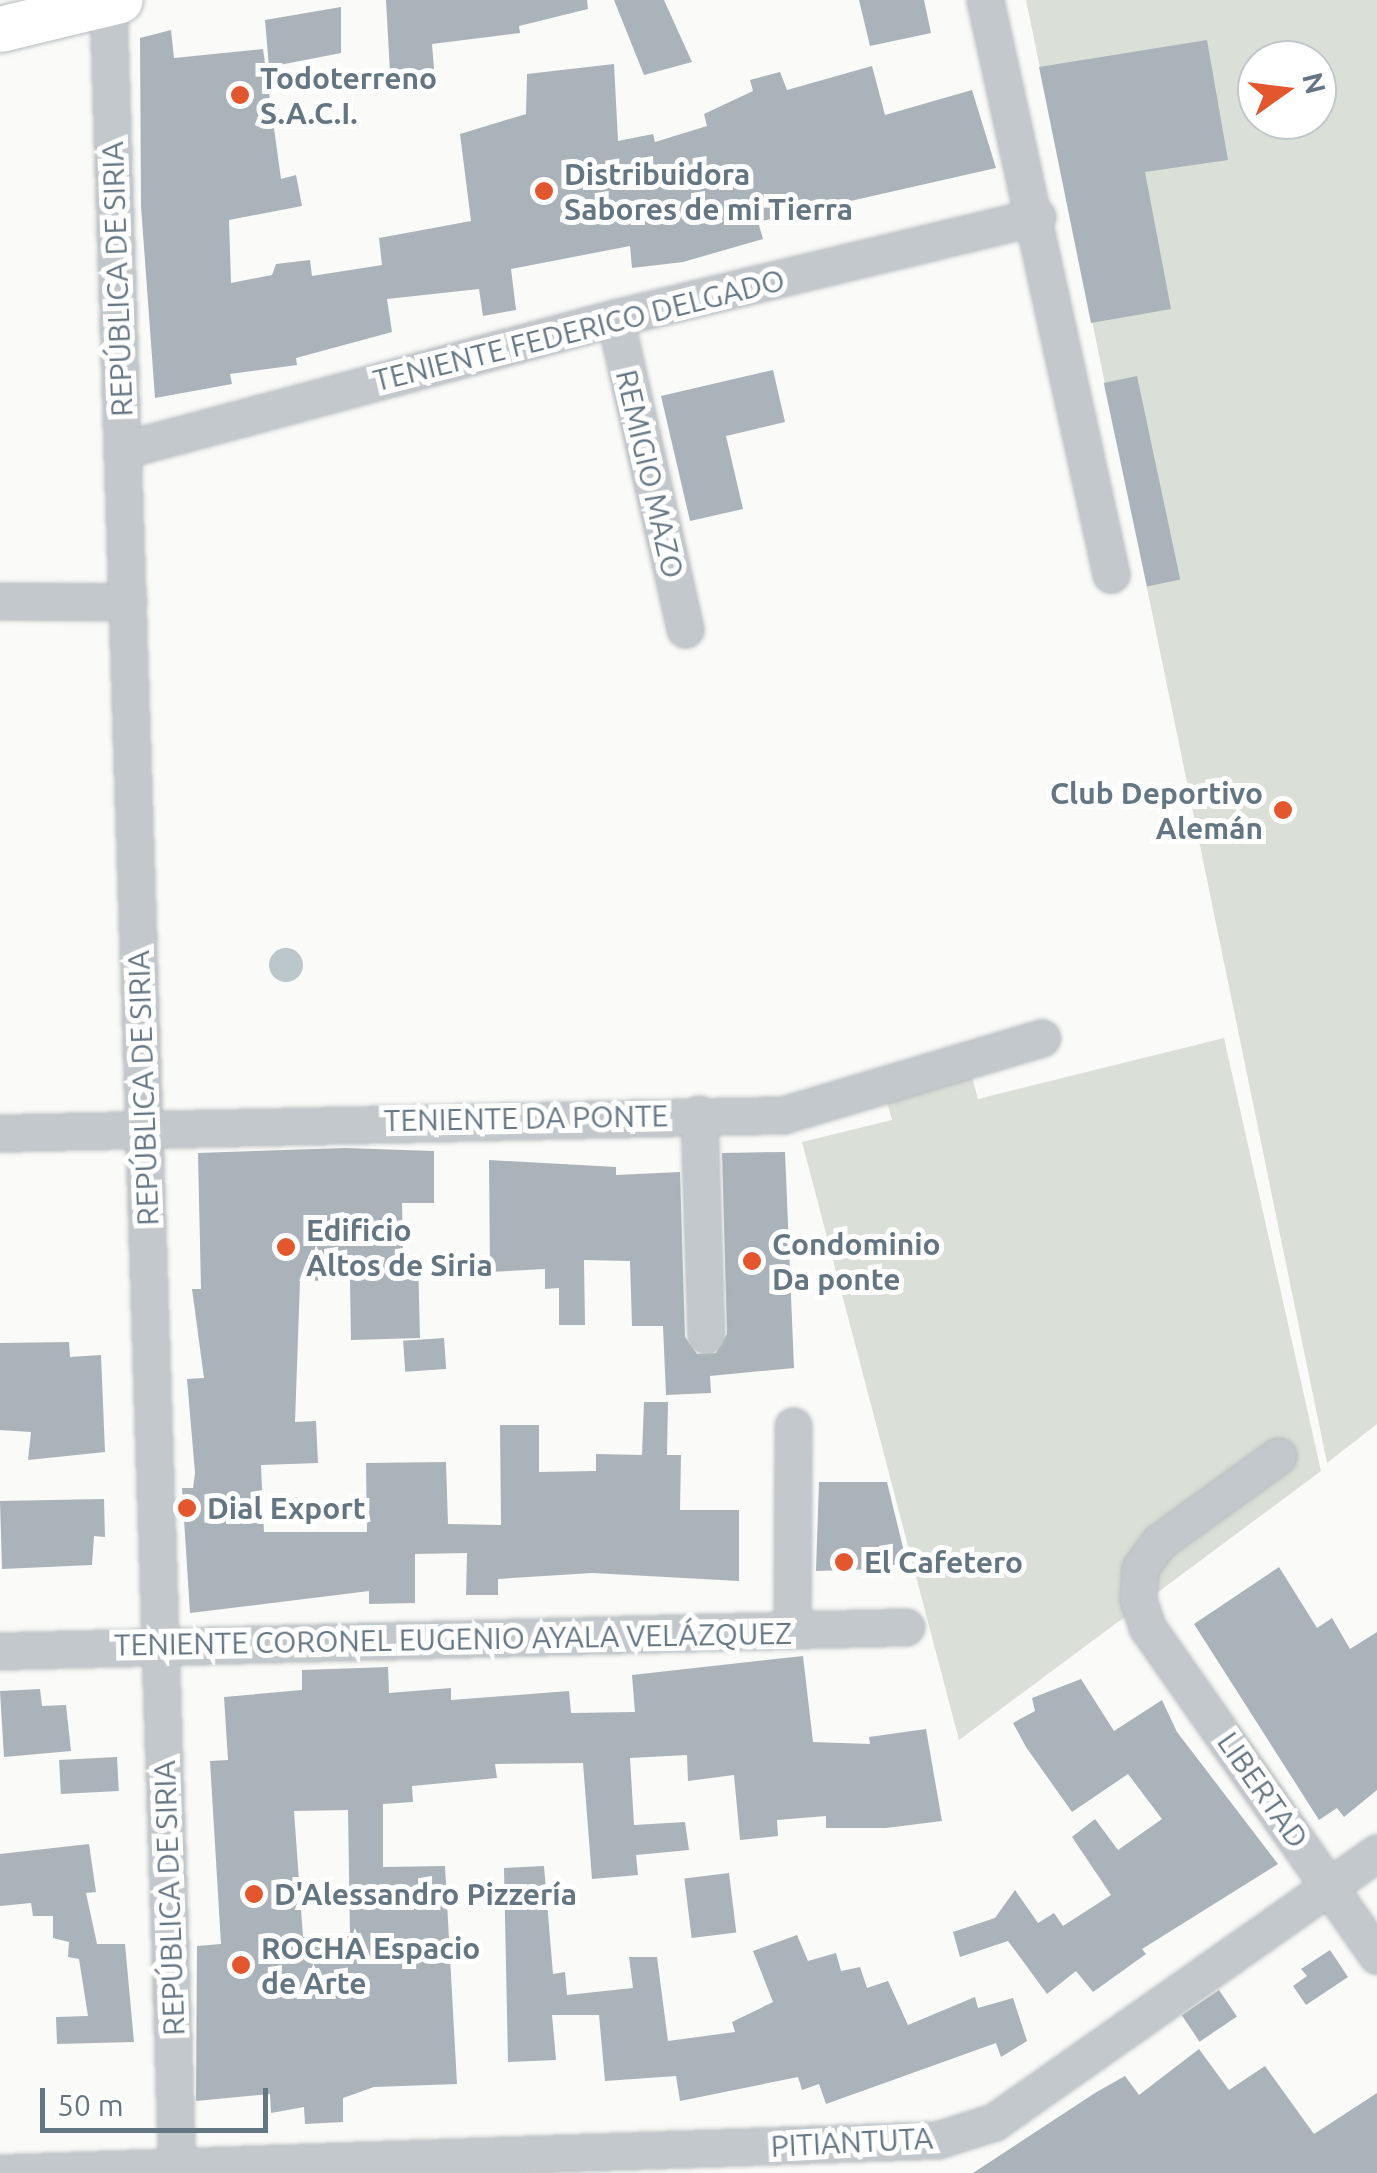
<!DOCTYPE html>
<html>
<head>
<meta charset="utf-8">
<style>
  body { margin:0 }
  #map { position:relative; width:1377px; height:2173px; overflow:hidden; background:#fafaf8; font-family:Ubuntu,sans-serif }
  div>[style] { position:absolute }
  .green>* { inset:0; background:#dadfd7 }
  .water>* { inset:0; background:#bbc7cb }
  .round { border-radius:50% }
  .building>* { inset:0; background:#aab3b9; transform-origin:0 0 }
  .roads { filter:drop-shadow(0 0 2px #b5babe) drop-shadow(0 0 2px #b5babe) }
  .minor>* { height:35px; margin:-17.5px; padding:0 17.5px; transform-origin:17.5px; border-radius:17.5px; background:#c3c8cc }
  .major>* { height:45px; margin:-22.5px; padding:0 22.5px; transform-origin:22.5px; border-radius:22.5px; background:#fff }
  .dots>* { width:28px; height:28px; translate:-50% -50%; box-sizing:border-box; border:5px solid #fff; border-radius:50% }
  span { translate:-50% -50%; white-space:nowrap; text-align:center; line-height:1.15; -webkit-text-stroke:10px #fff; paint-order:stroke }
  .poi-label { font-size:30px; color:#657683; font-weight:700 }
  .left { translate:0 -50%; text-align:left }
  .right { translate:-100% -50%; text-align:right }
  .street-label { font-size:30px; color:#657683 }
  .north { position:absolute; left:1237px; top:40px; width:100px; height:100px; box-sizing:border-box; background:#fff; border:2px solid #c1c8cd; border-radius:50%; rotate:76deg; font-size:28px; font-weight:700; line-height:40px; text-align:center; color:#657683 }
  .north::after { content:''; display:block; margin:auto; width:35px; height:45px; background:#e4572e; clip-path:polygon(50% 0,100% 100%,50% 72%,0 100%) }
  .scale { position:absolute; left:40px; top:2088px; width:228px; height:45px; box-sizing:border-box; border:5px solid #657683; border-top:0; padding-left:12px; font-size:30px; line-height:35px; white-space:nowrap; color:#657683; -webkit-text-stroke:8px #fff; paint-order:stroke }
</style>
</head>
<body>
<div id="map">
  <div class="green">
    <div style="clip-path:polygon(evenodd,1026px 0,1377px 0,1377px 1424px,1327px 1463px,1026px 0,1257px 60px,1317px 60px,1317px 120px,1257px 120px,1257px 60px)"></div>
    <div style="clip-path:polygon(1224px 1038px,1321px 1471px,959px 1740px,802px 1142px,892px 1120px,886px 1098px,971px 1073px,978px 1099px)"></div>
  </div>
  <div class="water">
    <div class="round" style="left:269px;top:948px;width:34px;height:34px"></div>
  </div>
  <div class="building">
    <div style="clip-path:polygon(386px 0,587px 0,588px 9px,519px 26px,520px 33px,432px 44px,434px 69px,390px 73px)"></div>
    <div style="clip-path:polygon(614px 0,664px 0,692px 62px,644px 75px)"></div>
    <div style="clip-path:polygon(859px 0,924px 0,931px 33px,870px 46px)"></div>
    <div style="clip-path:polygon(341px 7px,341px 53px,269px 67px,265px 20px)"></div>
    <div style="clip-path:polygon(171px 30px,174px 58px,263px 49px,281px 179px,296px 175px,302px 206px,229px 220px,231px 283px,272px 275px,276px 264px,310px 260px,312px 276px,382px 265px,379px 238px,471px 221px,460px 134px,526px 114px,527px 74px,614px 64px,618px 141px,653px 134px,655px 142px,707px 126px,704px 114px,753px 91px,750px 80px,780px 72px,787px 90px,872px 66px,885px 115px,972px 90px,996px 168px,758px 222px,763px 239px,683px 262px,632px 268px,630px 246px,511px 269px,516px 310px,483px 316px,479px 289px,387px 299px,392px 332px,296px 358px,297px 365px,230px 374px,232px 384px,155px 398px,141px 206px,140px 38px)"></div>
    <div style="clip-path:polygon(1207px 40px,1228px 160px,1145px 172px,1171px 309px,1091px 323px,1039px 67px)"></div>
    <div style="clip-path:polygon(773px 370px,785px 422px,726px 436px,743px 509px,690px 521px,661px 396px)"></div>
    <div style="left:1137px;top:376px;width:208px;height:34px;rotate:78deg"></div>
    <div style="clip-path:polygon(345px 1148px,434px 1151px,434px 1203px,402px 1203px,403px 1259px,418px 1259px,420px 1338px,351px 1340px,350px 1280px,300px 1281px,295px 1422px,316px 1421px,318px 1463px,261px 1465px,264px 1532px,367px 1532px,366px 1463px,446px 1462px,448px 1524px,501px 1525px,500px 1425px,539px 1425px,539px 1472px,596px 1471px,596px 1454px,642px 1455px,644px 1402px,668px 1402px,667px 1455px,681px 1455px,680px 1510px,739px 1510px,739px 1581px,592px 1573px,498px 1579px,498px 1595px,466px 1595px,467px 1553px,415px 1554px,415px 1603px,369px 1604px,369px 1591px,190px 1613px,182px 1488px,193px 1488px,195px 1473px,187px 1379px,204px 1378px,192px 1289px,201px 1289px,198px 1153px)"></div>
    <div style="clip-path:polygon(785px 1152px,794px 1368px,710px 1376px,711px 1393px,666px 1395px,663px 1326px,632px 1326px,630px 1261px,584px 1260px,585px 1325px,559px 1325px,559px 1288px,545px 1289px,545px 1269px,490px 1272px,489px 1160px,616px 1167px,616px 1175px,680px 1172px,685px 1337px,697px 1354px,716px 1353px,727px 1334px,722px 1153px)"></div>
    <div style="left:444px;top:1338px;width:31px;height:41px;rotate:86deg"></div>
    <div style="clip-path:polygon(69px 1342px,70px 1357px,101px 1355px,105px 1452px,28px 1460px,31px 1432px,0 1430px,0 1343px)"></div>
    <div style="clip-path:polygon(819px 1482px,887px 1482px,908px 1568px,816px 1571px)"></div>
    <div style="clip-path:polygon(104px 1499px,105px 1537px,94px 1536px,92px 1565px,2px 1569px,0 1501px)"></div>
    <div style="clip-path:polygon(1279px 1567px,1317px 1628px,1332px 1618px,1350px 1649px,1377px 1632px,1377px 1790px,1344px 1817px,1337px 1808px,1319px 1820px,1194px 1624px)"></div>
    <div style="clip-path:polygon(evenodd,803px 1656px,813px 1742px,870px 1744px,869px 1737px,926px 1729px,942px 1821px,886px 1828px,826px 1828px,826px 1816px,777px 1820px,778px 1836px,740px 1840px,734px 1775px,688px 1781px,687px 1755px,630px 1758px,634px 1825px,685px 1822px,689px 1850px,636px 1855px,638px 1875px,592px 1879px,583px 1763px,495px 1764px,497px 1778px,412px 1786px,413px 1802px,383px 1804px,383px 1867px,445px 1866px,457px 2084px,374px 2087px,343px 2098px,343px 2122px,305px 2124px,304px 2107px,271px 2113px,270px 2094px,196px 2101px,197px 1946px,221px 1944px,210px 1761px,228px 1760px,224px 1697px,302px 1690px,302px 1670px,388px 1667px,389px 1693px,451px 1688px,451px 1700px,569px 1691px,571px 1713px,635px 1712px,632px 1675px,803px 1656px,348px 1810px,350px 1936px,303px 1937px,294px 1811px,348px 1810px)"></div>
    <div style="clip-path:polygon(1081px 1679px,1114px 1731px,1162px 1700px,1177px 1732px,1278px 1864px,1142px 1949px,1146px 1954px,1093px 1992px,1076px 1971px,1047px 1994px,1008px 1941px,960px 1957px,953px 1932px,995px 1918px,1015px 1890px,1038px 1923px,1054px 1913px,1063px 1926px,1111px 1895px,1072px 1837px,1095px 1819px,1118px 1850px,1162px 1819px,1128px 1774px,1072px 1812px,1026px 1747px,1013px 1723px,1035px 1711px,1032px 1698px)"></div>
    <div style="clip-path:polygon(40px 1689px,42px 1706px,66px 1705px,71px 1751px,4px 1757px,0 1691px)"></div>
    <div style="left:117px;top:1757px;width:34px;height:58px;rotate:87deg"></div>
    <div style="clip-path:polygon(89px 1844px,96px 1892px,86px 1893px,97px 1944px,125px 1944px,134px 2042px,57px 2044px,56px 2017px,88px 2016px,79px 1959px,68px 1957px,69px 1942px,53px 1938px,53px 1916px,33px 1916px,31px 1903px,0 1906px,0 1854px)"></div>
    <div style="clip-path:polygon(544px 1866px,553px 1974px,565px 1972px,567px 1995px,633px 1988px,629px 1957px,657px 1957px,668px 2041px,735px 2032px,732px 2022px,773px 2002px,753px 1951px,797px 1935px,808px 1961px,836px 1953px,841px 1971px,860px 1967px,867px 1988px,888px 1981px,908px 2025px,975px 1997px,978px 2008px,1013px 1998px,1027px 2041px,1001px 2057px,996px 2043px,826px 2104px,819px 2084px,802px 2090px,798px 2077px,680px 2101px,676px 2076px,605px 2081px,599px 2015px,552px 2015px,556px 2060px,508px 2062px,504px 1868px)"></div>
    <div style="left:729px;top:1873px;width:60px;height:45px;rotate:83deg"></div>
    <div style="clip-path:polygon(1330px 1950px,1348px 1977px,1306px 2005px,1293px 1986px,1307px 1976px,1301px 1969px)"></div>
    <div style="left:1219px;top:1990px;width:32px;height:45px;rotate:56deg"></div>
    <div style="clip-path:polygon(1199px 2049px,1229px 2090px,1265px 2066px,1314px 2134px,1377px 2093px,1377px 2173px,973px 2173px,1095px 2093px,1125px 2076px,1139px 2095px)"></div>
  </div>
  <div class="roads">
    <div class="minor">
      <div style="left:985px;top:0;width:588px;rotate:77.62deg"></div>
      <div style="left:108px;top:3px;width:2171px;rotate:88.18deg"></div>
      <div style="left:615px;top:318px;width:319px;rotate:77.3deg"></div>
      <div style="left:123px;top:450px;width:509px;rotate:-15.02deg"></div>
      <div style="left:615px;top:318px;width:434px;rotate:-13.5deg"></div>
      <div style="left:0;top:601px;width:128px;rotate:0.4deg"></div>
      <div style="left:699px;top:1114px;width:221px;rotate:88.2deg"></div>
      <div style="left:0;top:1133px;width:783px;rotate:-1.32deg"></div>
      <div style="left:783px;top:1115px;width:270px;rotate:-16.6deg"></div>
      <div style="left:1278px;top:1456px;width:147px;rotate:144.1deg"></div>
      <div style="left:1159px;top:1542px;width:32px;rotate:126deg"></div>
      <div style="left:1140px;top:1568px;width:31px;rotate:94deg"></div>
      <div style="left:1138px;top:1599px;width:29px;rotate:72deg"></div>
      <div style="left:1147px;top:1627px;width:401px;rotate:55deg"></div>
      <div style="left:792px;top:1630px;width:204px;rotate:-89.7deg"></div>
      <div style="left:0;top:1651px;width:906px;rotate:-1.52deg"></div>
      <div style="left:0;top:2173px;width:938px;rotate:-2.02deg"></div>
      <div style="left:937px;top:2140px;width:60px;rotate:-17.5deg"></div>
      <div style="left:994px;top:2122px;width:468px;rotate:-35.1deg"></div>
    </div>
    <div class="major">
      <div style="left:0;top:29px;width:123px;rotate:-13.6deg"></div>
    </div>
  </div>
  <div class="dots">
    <div style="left:240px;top:95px;background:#e4572e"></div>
    <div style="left:544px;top:191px;background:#e4572e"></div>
    <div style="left:1283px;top:810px;background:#e4572e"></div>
    <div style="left:286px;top:1247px;background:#e4572e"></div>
    <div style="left:752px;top:1261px;background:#e4572e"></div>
    <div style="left:187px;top:1508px;background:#e4572e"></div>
    <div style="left:844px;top:1562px;background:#e4572e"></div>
    <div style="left:254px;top:1894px;background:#e4572e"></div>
    <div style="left:241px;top:1965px;background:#e4572e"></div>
  </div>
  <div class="poi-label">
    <span class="left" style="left:260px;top:95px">Todoterreno<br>S.A.C.I.</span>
    <span class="left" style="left:564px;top:191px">Distribuidora<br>Sabores de mi Tierra</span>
    <span class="right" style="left:1263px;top:810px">Club Deportivo<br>Alemán</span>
    <span class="left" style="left:306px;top:1247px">Edificio<br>Altos de Siria</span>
    <span class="left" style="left:772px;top:1261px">Condominio<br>Da ponte</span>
    <span class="left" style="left:207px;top:1508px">Dial Export</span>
    <span class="left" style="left:864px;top:1562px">El Cafetero</span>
    <span class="left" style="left:274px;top:1894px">D'Alessandro Pizzería</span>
    <span class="left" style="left:261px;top:1965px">ROCHA Espacio<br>de Arte</span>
  </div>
  <div class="street-label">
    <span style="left:117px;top:279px;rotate:-92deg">REPÚBLICA DE SIRIA</span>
    <span style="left:579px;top:330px;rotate:-14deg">TENIENTE FEDERICO DELGADO</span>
    <span style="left:650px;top:474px;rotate:77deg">REMIGIO MAZO</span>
    <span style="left:143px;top:1088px;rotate:-92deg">REPÚBLICA DE SIRIA</span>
    <span style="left:526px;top:1118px;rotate:-1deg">TENIENTE DA PONTE</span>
    <span style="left:453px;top:1639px;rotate:-1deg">TENIENTE CORONEL EUGENIO AYALA VELÁZQUEZ</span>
    <span style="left:1263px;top:1790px;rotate:55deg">LIBERTAD</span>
    <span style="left:169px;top:1898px;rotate:-92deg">REPÚBLICA DE SIRIA</span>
    <span style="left:852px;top:2142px;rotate:-3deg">PITIANTUTA</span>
  </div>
  <div class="north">N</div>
  <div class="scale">50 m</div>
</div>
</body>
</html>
